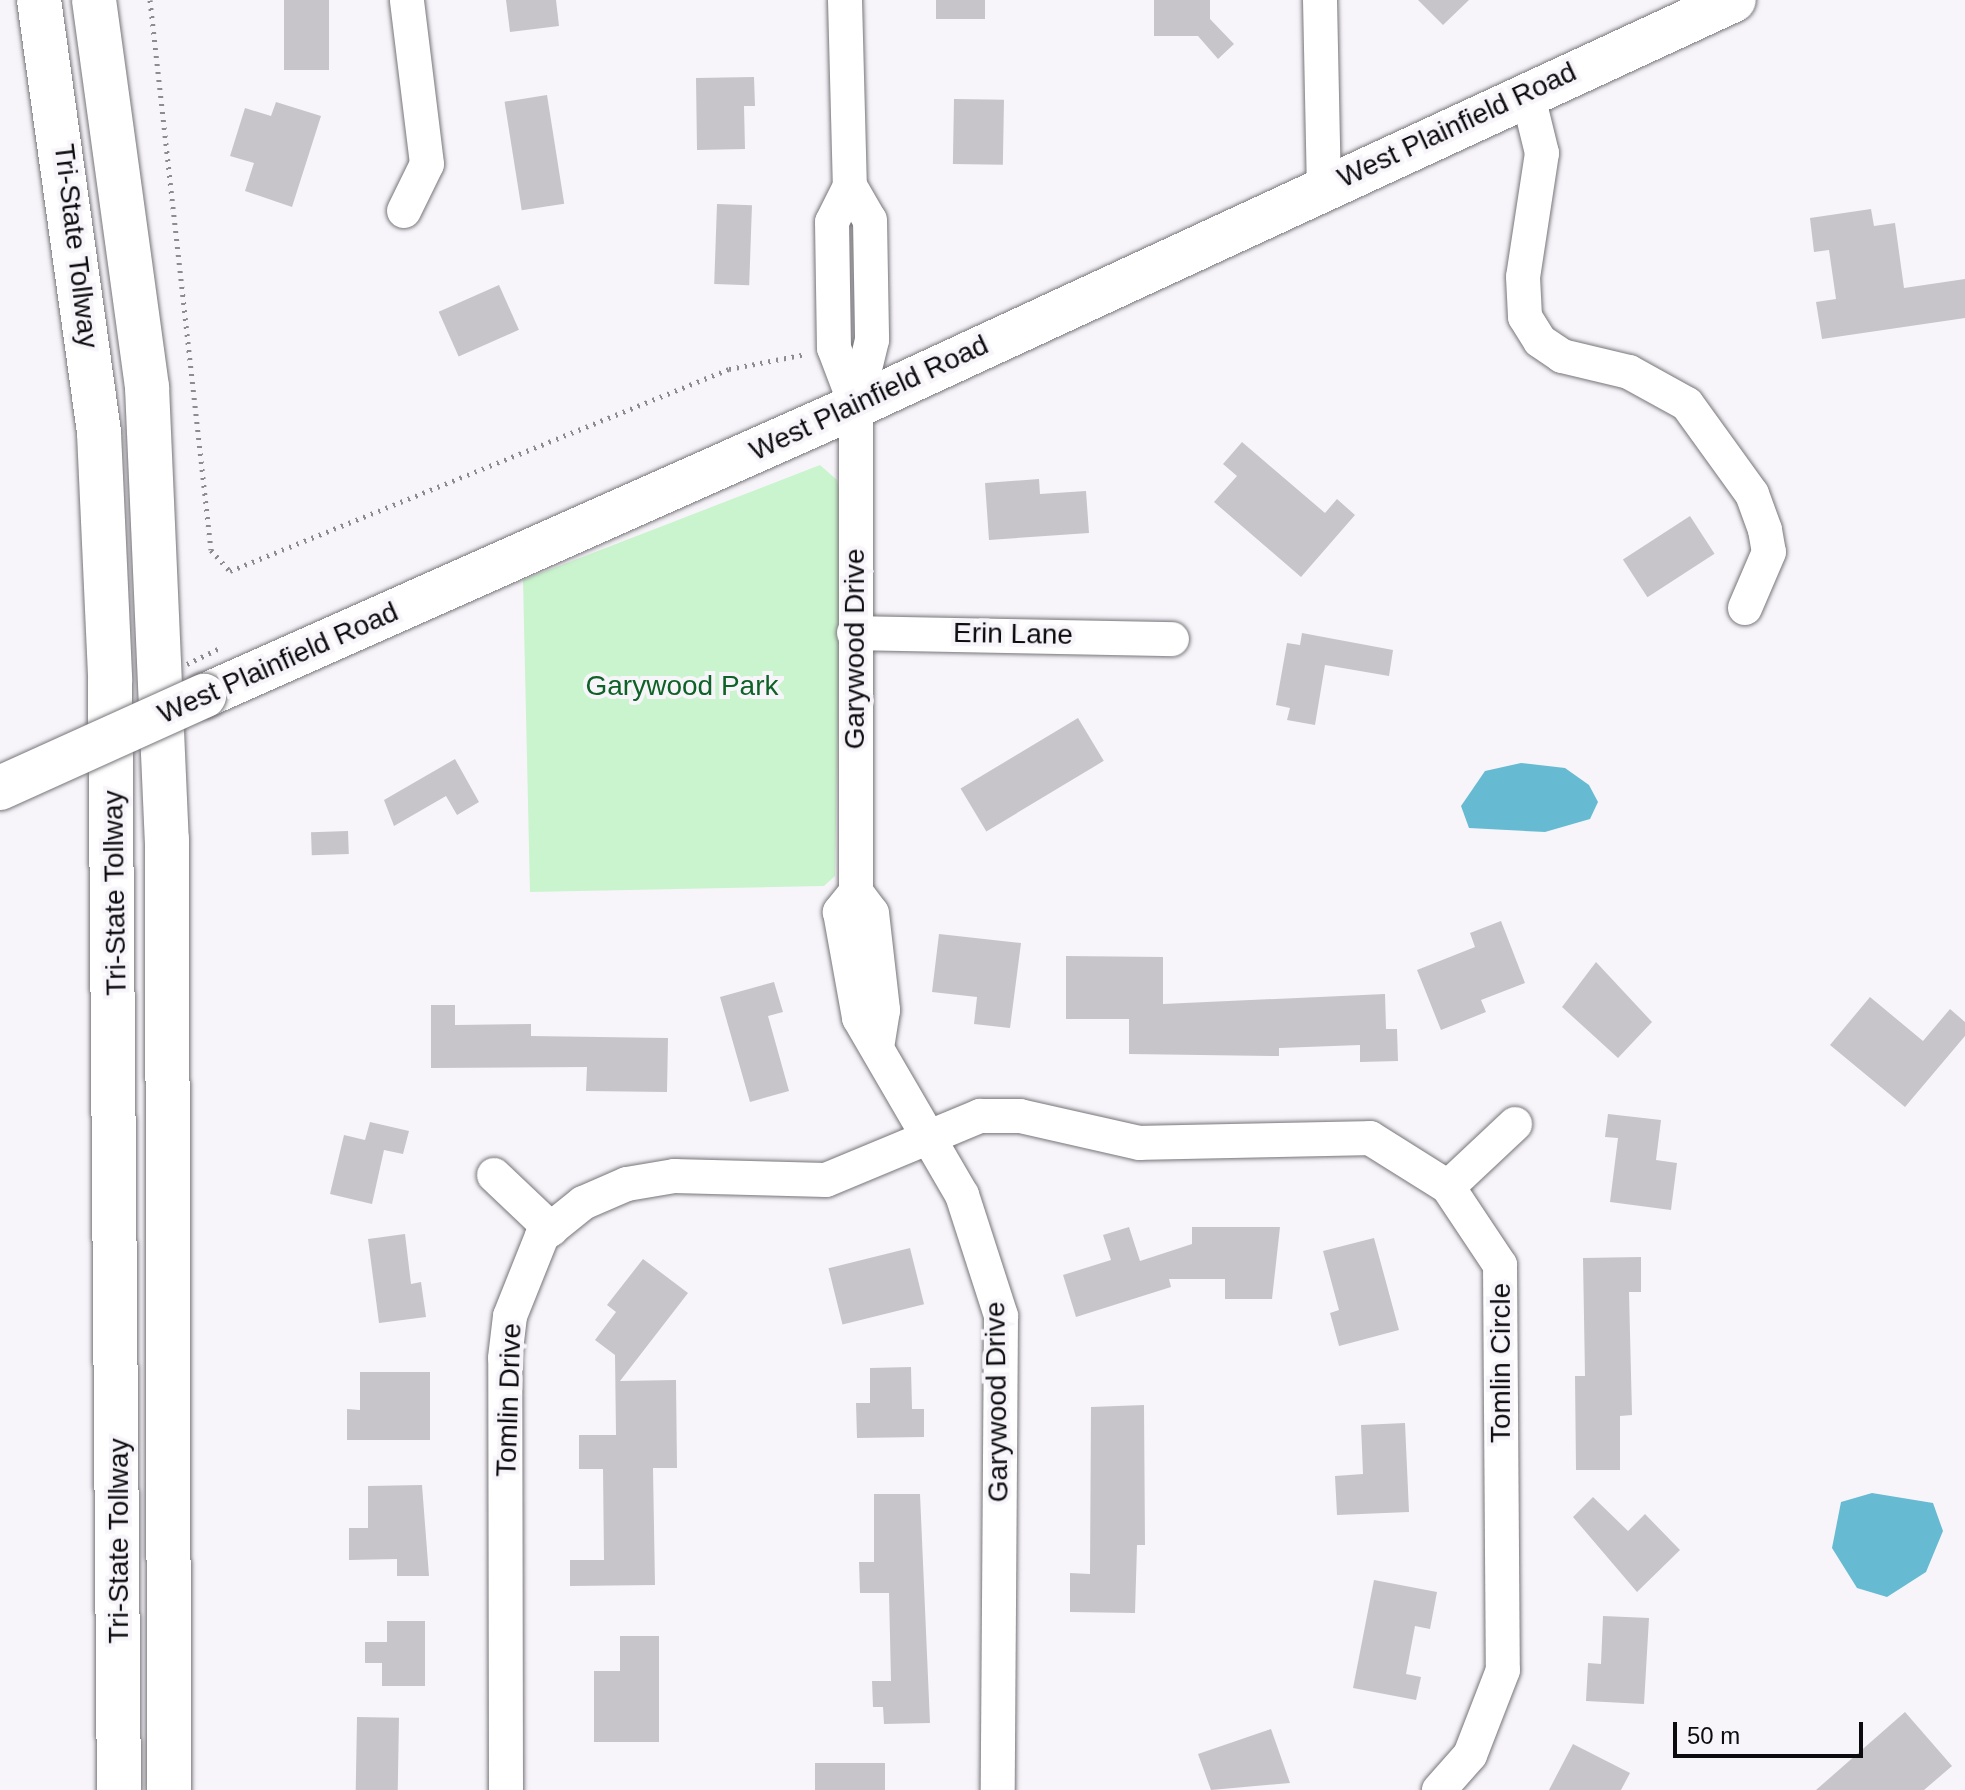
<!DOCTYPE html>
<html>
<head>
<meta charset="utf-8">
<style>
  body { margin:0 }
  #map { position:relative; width:1965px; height:1790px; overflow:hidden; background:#f7f5fa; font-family:Arial,sans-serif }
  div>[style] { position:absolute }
  .green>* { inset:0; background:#caf4ce }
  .water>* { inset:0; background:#66bbd2 }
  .building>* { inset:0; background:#c7c5ca; transform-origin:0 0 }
  .path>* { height:5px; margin-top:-2.5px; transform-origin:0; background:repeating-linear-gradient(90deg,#8c8b8f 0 2px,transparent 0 8px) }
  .roads { filter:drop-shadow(0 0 2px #777579) drop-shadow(0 0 2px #777579) }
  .minor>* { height:34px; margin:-17px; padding:0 17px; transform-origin:17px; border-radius:17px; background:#fff }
  .major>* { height:44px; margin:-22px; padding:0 22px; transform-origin:22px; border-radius:22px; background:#fff }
  .highway>* { height:44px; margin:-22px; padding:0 22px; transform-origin:22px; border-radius:22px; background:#fff }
  .path-bridge>* { height:5px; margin-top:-2.5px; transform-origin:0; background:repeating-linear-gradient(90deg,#8c8b8f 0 2px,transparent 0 8px) }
  .bridges { filter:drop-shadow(0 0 2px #777579) drop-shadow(0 0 2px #777579) }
  .major-bridge>* { height:44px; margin:-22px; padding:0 22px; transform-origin:22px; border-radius:22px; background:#fff }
  span { translate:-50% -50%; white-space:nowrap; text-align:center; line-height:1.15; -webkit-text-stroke:8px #f7f5fa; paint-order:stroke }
  .street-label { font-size:28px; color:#0c0b0d }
  .park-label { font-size:28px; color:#0f6227 }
  .scale { position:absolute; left:1673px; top:1722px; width:190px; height:36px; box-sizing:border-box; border:4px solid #0c0b0d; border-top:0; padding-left:10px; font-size:24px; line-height:28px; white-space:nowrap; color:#0c0b0d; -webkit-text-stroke:6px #f7f5fa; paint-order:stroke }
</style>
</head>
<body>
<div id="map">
  <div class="green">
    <div style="clip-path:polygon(820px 465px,837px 480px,842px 501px,835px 876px,824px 886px,530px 892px,523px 580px)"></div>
  </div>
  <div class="water">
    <div style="clip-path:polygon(1521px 763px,1565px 768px,1589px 785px,1598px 802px,1590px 819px,1545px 832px,1469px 828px,1461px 806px,1485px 771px)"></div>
    <div style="clip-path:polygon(1872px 1493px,1933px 1503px,1943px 1531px,1926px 1572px,1887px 1597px,1857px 1588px,1832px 1548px,1841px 1502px)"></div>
  </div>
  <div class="building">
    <div style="left:284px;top:0;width:45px;height:70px"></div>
    <div style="clip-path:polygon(506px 0,556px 0,559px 26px,510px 32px)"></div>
    <div style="left:936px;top:0;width:49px;height:19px"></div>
    <div style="clip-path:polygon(1154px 0,1210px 0,1210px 19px,1234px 44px,1218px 59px,1198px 36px,1154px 36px)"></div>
    <div style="clip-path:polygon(1418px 0,1469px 0,1443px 25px)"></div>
    <div style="clip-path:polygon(754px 77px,755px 106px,744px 106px,745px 149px,697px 150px,696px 78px)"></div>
    <div style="left:547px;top:95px;width:110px;height:43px;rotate:81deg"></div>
    <div style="left:954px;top:99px;width:50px;height:65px;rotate:1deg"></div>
    <div style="clip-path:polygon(276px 102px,321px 116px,292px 207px,245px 191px,254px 163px,230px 156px,245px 108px,271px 116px)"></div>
    <div style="left:717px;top:204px;width:35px;height:80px;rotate:2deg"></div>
    <div style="clip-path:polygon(1871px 209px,1874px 226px,1895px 223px,1904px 288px,1965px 279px,1965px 318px,1822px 339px,1816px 302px,1836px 299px,1829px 250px,1814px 252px,1810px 218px)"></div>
    <div style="left:499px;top:285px;width:49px;height:66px;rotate:66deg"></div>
    <div style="clip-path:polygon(1242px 442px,1325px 513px,1337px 499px,1355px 515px,1301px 577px,1214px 502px,1237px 476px,1223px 464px)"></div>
    <div style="clip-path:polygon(1039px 479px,1040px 494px,1086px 491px,1089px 533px,989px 540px,985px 483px)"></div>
    <div style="left:1690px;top:516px;width:45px;height:80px;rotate:57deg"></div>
    <div style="clip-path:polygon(1302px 633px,1393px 650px,1389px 676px,1325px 665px,1315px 725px,1287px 720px,1290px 708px,1276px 705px,1287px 643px,1300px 645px)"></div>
    <div style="left:1078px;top:718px;width:50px;height:137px;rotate:59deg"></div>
    <div style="clip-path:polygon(455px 759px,479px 802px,457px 815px,446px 796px,394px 826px,384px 800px)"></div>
    <div style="left:348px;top:831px;width:23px;height:37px;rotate:88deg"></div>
    <div style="clip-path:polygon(1501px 921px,1525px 983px,1481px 1000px,1486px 1012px,1441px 1030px,1417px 970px,1475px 947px,1470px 933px)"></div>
    <div style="clip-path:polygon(939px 934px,1021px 943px,1010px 1028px,974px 1024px,977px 997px,932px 992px)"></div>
    <div style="clip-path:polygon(1066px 956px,1163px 957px,1163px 1004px,1385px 994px,1386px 1029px,1397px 1029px,1398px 1061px,1360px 1062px,1360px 1045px,1279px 1048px,1279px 1056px,1129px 1054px,1129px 1019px,1066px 1019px)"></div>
    <div style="clip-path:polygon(1596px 962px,1652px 1022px,1618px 1058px,1562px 1007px)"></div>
    <div style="clip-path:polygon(774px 982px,783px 1012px,768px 1016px,789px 1091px,750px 1102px,720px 997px)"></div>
    <div style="clip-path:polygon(1870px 997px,1923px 1041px,1950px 1009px,1965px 1022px,1965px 1036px,1905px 1107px,1830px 1045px)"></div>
    <div style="clip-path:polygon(431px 1005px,455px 1005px,455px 1025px,531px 1024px,531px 1036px,668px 1038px,667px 1092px,586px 1091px,587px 1067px,431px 1068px)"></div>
    <div style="clip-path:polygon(1608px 1114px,1661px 1120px,1656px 1160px,1677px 1163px,1671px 1210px,1610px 1202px,1618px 1138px,1605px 1137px)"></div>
    <div style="clip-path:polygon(370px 1122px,409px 1131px,403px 1154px,384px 1150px,372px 1204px,330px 1194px,344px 1135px,365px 1140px)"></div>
    <div style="clip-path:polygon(1129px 1227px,1140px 1261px,1192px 1244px,1192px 1227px,1280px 1227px,1272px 1299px,1225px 1299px,1225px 1279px,1169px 1279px,1171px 1287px,1076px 1317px,1063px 1275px,1111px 1260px,1103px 1235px)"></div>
    <div style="clip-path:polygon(405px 1234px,411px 1284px,421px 1282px,426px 1317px,379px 1323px,368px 1239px)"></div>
    <div style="clip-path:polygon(1374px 1238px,1399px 1330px,1339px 1346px,1330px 1313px,1339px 1310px,1323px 1251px)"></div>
    <div style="left:910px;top:1248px;width:58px;height:84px;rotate:76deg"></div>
    <div style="clip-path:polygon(1641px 1257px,1641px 1292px,1629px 1292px,1632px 1415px,1620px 1416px,1620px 1470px,1576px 1470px,1575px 1376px,1585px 1376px,1583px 1258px)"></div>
    <div style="clip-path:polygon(643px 1259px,688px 1293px,620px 1381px,676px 1380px,677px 1468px,653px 1468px,655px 1585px,570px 1586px,570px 1560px,604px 1560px,603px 1469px,579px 1469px,579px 1435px,616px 1435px,615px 1355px,595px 1340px,616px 1312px,607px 1305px)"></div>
    <div style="clip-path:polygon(911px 1367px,912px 1409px,924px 1409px,924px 1437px,857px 1438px,856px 1403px,870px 1403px,870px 1368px)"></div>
    <div style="clip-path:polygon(360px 1372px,430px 1372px,430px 1440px,347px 1440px,347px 1409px,360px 1410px)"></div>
    <div style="clip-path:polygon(1144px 1405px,1145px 1545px,1137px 1545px,1135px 1613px,1070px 1612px,1070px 1573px,1090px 1574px,1091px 1407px)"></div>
    <div style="clip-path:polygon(1405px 1423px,1409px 1512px,1337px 1515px,1335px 1476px,1363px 1474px,1361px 1425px)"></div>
    <div style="clip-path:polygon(422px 1485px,429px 1576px,397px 1576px,397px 1559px,349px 1560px,349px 1528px,368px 1528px,368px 1486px)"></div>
    <div style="clip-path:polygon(874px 1494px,920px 1494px,930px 1723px,884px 1724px,883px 1707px,873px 1707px,872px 1681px,891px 1681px,889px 1593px,860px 1593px,859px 1562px,874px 1562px)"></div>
    <div style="clip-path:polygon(1593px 1497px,1628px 1531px,1645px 1514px,1680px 1550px,1637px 1592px,1573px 1517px)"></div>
    <div style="clip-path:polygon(1374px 1580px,1437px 1592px,1430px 1629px,1415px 1626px,1406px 1674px,1421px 1677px,1416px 1700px,1353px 1688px)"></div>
    <div style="clip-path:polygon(1603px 1616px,1649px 1618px,1644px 1704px,1586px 1701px,1588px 1663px,1601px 1664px)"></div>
    <div style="clip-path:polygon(387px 1621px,425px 1621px,425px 1686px,382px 1686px,382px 1663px,365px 1663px,365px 1642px,387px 1642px)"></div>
    <div style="clip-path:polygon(620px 1636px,659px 1636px,659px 1742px,594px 1742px,594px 1671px,620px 1671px)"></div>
    <div style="clip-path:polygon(1905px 1712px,1952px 1766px,1924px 1790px,1816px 1790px)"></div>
    <div style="left:357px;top:1717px;width:42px;height:73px;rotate:1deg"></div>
    <div style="clip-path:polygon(1271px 1729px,1290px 1783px,1211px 1790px,1198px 1754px)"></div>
    <div style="clip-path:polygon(1573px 1744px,1630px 1773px,1621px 1790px,1549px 1790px)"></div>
    <div style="left:815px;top:1763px;width:70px;height:27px"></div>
  </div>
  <div class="path">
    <div style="left:150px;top:0;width:553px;rotate:83.67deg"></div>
    <div style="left:211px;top:550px;width:28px;rotate:48deg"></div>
    <div style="left:230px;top:571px;width:538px;rotate:-22.04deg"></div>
    <div style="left:729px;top:369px;width:78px;rotate:-11deg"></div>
  </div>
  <div class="roads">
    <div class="minor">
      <div style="left:845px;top:0;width:186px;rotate:88.5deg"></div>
      <div style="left:850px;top:186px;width:40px;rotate:116.6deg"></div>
      <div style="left:832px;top:222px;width:126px;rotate:89.1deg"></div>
      <div style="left:834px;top:348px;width:62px;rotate:69.2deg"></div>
      <div style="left:1320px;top:0;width:186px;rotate:88.8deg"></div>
      <div style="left:1527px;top:92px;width:63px;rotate:76.2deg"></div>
      <div style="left:1542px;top:153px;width:125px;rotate:98.7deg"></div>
      <div style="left:1523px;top:277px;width:40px;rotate:87.1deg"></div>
      <div style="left:1525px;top:317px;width:28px;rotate:58deg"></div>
      <div style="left:1540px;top:341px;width:27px;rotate:34deg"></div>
      <div style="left:1562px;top:356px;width:69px;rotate:13.4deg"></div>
      <div style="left:1629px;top:372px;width:66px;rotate:28.9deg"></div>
      <div style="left:1687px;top:404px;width:111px;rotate:54.2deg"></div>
      <div style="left:1752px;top:494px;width:38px;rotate:70deg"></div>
      <div style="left:1765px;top:530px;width:22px;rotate:80deg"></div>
      <div style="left:1769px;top:552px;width:61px;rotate:113.2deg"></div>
      <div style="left:850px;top:186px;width:39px;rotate:60deg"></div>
      <div style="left:870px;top:220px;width:120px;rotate:89deg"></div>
      <div style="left:872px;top:340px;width:68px;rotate:103.6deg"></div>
      <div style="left:856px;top:406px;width:486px;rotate:90deg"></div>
      <div style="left:856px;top:892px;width:26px;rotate:53deg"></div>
      <div style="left:872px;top:913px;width:98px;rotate:83.5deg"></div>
      <div style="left:883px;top:1010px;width:32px;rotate:99deg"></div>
      <div style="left:404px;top:211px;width:52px;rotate:-63.9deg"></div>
      <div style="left:427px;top:164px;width:165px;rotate:-97deg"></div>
      <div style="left:854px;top:633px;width:318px;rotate:1.1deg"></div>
      <div style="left:856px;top:892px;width:26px;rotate:129deg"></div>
      <div style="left:840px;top:912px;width:108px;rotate:79.8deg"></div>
      <div style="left:859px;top:1018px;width:205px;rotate:59.8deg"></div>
      <div style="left:962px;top:1195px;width:127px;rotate:72.1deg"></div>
      <div style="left:1001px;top:1316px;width:474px;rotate:90.4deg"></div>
      <div style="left:494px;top:1175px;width:79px;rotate:43.5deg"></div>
      <div style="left:1448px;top:1187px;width:92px;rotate:-43.2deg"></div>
      <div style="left:506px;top:1790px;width:432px;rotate:-90.1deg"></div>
      <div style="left:505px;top:1358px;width:42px;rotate:-83.2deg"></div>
      <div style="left:510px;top:1316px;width:86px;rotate:-68.2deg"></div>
      <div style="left:542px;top:1236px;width:53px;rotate:-38.8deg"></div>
      <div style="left:583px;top:1203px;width:48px;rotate:-23.4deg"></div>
      <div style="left:627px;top:1184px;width:48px;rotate:-9.7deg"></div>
      <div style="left:674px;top:1176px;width:152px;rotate:1.5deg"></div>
      <div style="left:826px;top:1180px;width:167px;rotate:-22.6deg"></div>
      <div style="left:980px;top:1116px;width:40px"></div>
      <div style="left:1020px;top:1116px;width:123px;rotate:12.7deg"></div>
      <div style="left:1140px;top:1143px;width:230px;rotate:-1.2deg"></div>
      <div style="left:1370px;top:1138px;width:92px;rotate:32.1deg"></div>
      <div style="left:1448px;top:1187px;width:94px;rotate:56.3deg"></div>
      <div style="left:1500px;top:1265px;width:405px;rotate:89.6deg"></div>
      <div style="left:1503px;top:1670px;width:91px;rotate:111.2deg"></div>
      <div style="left:1470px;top:1755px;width:47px;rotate:131.5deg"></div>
    </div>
    <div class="major">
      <div style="left:204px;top:696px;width:714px;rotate:-23.98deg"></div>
      <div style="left:856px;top:406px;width:967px;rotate:-24.82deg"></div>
    </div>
    <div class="highway">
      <div style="left:39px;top:0;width:437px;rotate:82.1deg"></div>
      <div style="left:99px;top:433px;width:246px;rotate:87.4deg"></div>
      <div style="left:110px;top:679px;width:1111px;rotate:89.54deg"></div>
      <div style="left:94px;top:0;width:391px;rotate:82.2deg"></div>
      <div style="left:147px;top:387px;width:452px;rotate:87.5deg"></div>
      <div style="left:167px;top:839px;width:951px;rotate:89.88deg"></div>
    </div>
  </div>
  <div class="path-bridge">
    <div style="left:187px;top:664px;width:39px;rotate:-26deg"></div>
  </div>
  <div class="bridges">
    <div class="major-bridge">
      <div style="left:0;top:788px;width:224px;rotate:-24.3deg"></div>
    </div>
  </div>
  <div class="street-label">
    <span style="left:1457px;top:125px;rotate:-25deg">West Plainfield Road</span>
    <span style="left:76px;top:246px;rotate:83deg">Tri-State Tollway</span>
    <span style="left:869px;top:398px;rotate:-25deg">West Plainfield Road</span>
    <span style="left:1013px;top:634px;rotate:1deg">Erin Lane</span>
    <span style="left:855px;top:649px;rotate:-90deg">Garywood Drive</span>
    <span style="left:278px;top:663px;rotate:-24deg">West Plainfield Road</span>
    <span style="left:115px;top:893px;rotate:-91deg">Tri-State Tollway</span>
    <span style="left:1501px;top:1363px;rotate:-90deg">Tomlin Circle</span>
    <span style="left:509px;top:1400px;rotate:-88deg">Tomlin Drive</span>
    <span style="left:997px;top:1402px;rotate:-91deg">Garywood Drive</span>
    <span style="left:119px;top:1541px;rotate:-90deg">Tri-State Tollway</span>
  </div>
  <div class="park-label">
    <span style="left:682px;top:686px">Garywood Park</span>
  </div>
  <div class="scale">50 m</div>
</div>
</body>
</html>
